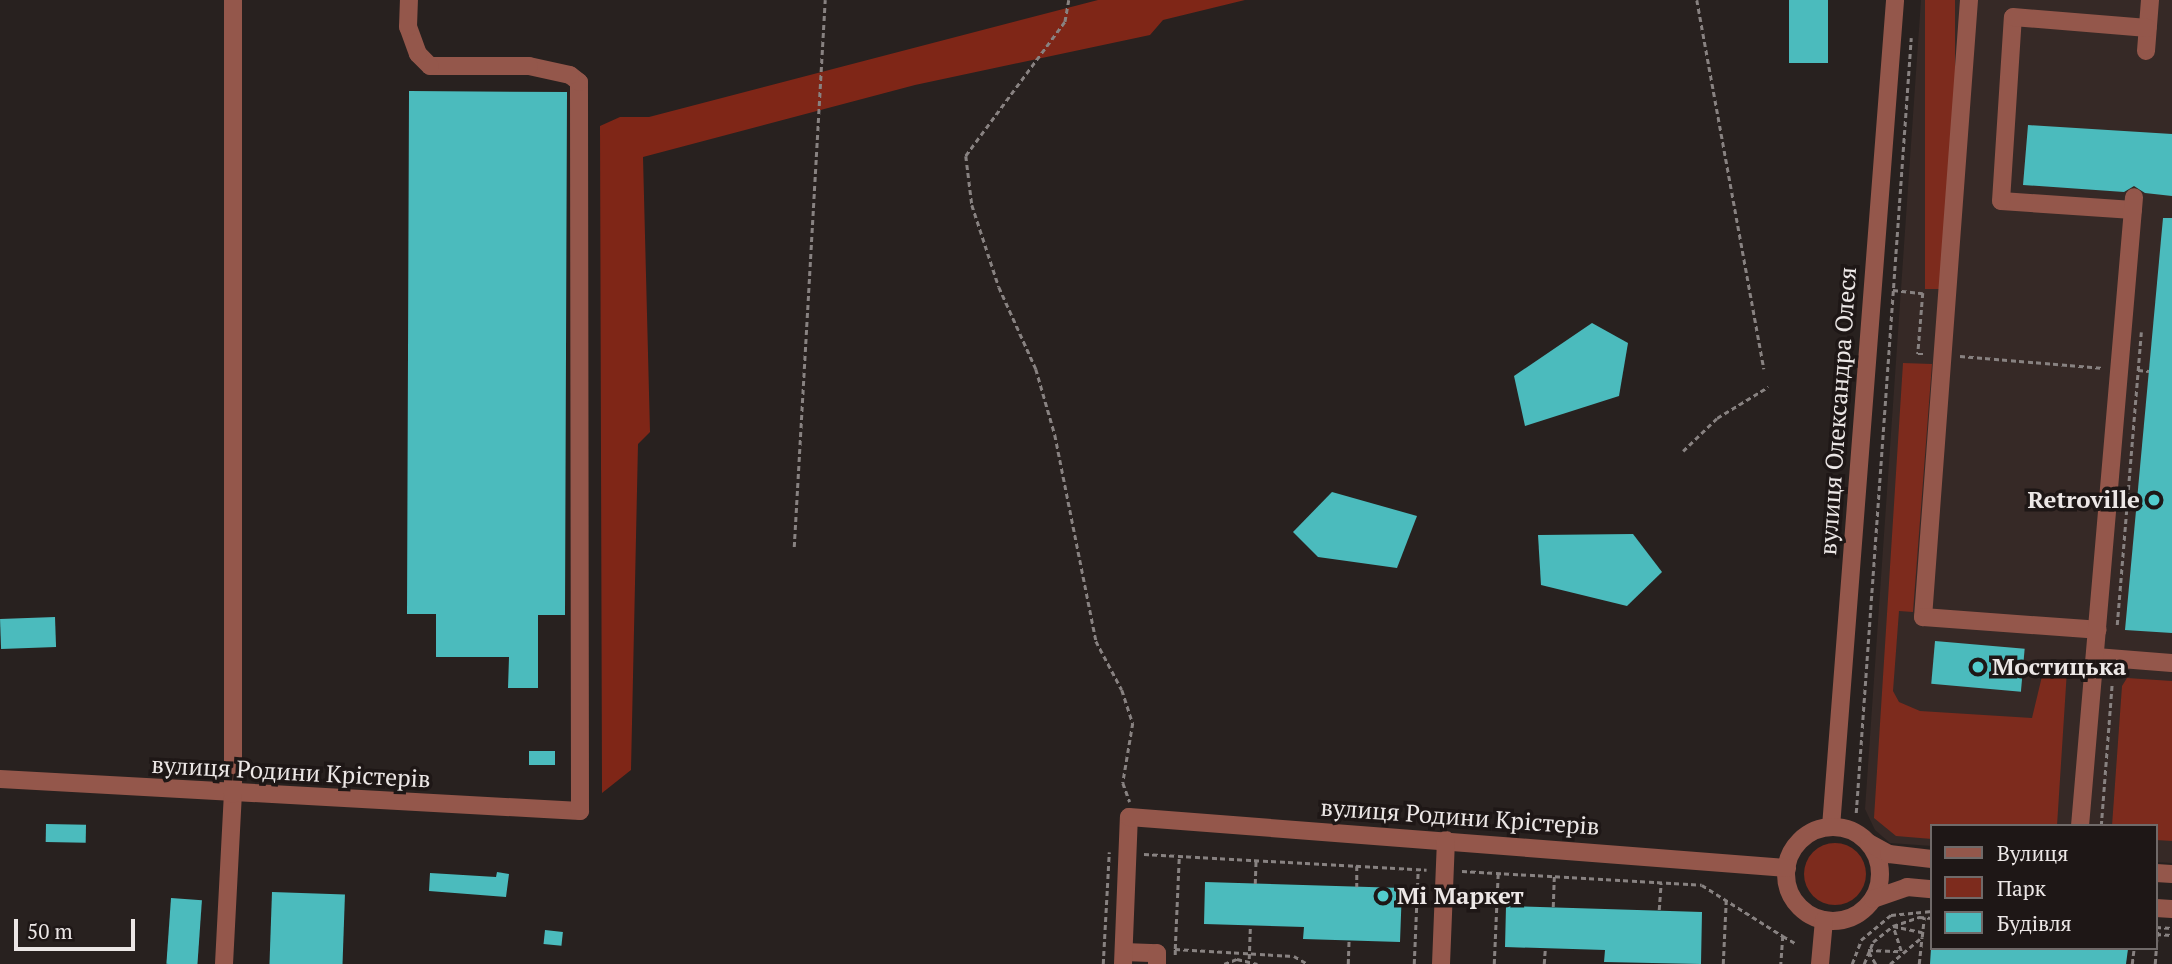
<!DOCTYPE html>
<html>
<head>
<meta charset="utf-8">
<style>
  body { margin:0 }
  #map { position:relative; width:2172px; height:964px; overflow:hidden; background:#28211f; font-family:"PT Serif",serif }
  div>[style] { position:absolute }
  .built>* { inset:0; background:#362926 }
  .green>* { inset:0; background:#7d2b1d; transform-origin:0 0 }
  .round { border-radius:50% }
  .forest>* { inset:0; background:#7f2617 }
  .building>* { inset:0; background:#4bbbbd; transform-origin:0 0 }
  .path>* { height:2.5px; margin-top:-1.25px; transform-origin:0; background:repeating-linear-gradient(90deg,#888281 0 5px,transparent 0 8.5px) }
  .minor>* { height:18px; margin:-9px; padding:0 9px; transform-origin:9px; border-radius:9px; background:#94574b }
  .minor>.ring { margin:-9px; padding:0; box-sizing:content-box; background:none; border:18px solid #94574b; border-radius:50% }
  .dots>* { width:19px; height:19px; translate:-50% -50%; box-sizing:border-box; border:4px solid #1e1716; border-radius:50% }
  span { translate:-50% -50%; white-space:nowrap; text-align:center; line-height:1.15; -webkit-text-stroke:7px #1e1716; paint-order:stroke }
  .street-label { font-size:24px; color:#ece7e6 }
  .poi-label { font-size:24px; color:#ece7e6; font-weight:700 }
  .right { translate:-100% -50%; text-align:right }
  .left { translate:0 -50%; text-align:left }
  .legend { position:absolute; left:1930px; top:824px; width:228px; height:126px; box-sizing:border-box; background:#1e1716; border:2px solid #706a69; margin:0; padding:9px 12px; list-style:none; font-size:21px; color:#ece7e6 }
  .legend li { display:flex; align-items:center; gap:14px; height:35px }
  .legend b { width:35px; border:2px solid #706a69 }
  .scale { position:absolute; left:14px; top:919px; width:121px; height:32px; box-sizing:border-box; border:4px solid #ece7e6; border-top:0; padding-left:9px; font-size:21px; line-height:24px; white-space:nowrap; color:#ece7e6; -webkit-text-stroke:5px #1e1716; paint-order:stroke }
</style>
</head>
<body>
<div id="map">
  <div class="built">
    <div style="clip-path:polygon(1921px 0,2172px 0,2172px 863px,2156px 862px,2156px 826px,1932px 826px,1932px 846px,1890px 843px,1875px 830px,1865px 809px)"></div>
  </div>
  <div class="green">
    <div style="left:1925px;top:0;width:30px;height:289px"></div>
    <div style="clip-path:polygon(1903px 363px,1932px 364px,1913px 612px,1899px 611px,1893px 691px,1899px 702px,1920px 711px,2032px 718px,2043px 672px,2050px 667px,2067px 670px,2057px 826px,1932px 826px,1932px 839px,1896px 836px,1874px 818px)"></div>
    <div style="clip-path:polygon(2127px 678px,2172px 681px,2172px 841px,2156px 840px,2156px 826px,2112px 826px,2122px 686px)"></div>
    <div class="round" style="left:1804px;top:843px;width:62px;height:62px"></div>
  </div>
  <div class="forest">
    <div style="clip-path:polygon(1098px 0,1245px 0,1163px 20px,1150px 35px,915px 85px,643px 157px,650px 432px,638px 444px,631px 770px,602px 793px,600px 126px,620px 117px,649px 117px)"></div>
  </div>
  <div class="building">
    <div style="left:1789px;top:0;width:39px;height:63px"></div>
    <div style="clip-path:polygon(409px 91px,567px 92px,565px 615px,538px 615px,538px 688px,508px 688px,509px 657px,436px 657px,436px 614px,407px 614px)"></div>
    <div style="clip-path:polygon(2028px 125px,2172px 134px,2172px 196px,2145px 193px,2134px 186px,2124px 192px,2023px 185px)"></div>
    <div style="clip-path:polygon(2163px 218px,2172px 218px,2172px 633px,2125px 630px)"></div>
    <div style="clip-path:polygon(1592px 323px,1628px 343px,1619px 396px,1525px 426px,1514px 376px)"></div>
    <div style="clip-path:polygon(1332px 492px,1417px 516px,1397px 568px,1318px 557px,1293px 532px)"></div>
    <div style="clip-path:polygon(1633px 534px,1662px 572px,1627px 606px,1541px 585px,1538px 535px)"></div>
    <div style="left:55px;top:617px;width:30px;height:55px;rotate:88deg"></div>
    <div style="left:1935px;top:641px;width:90px;height:43px;rotate:5deg"></div>
    <div style="left:529px;top:751px;width:26px;height:14px"></div>
    <div style="left:46px;top:824px;width:40px;height:18px;rotate:1deg"></div>
    <div style="clip-path:polygon(497px 872px,509px 874px,506px 897px,429px 891px,430px 873px,496px 877px)"></div>
    <div style="clip-path:polygon(1205px 882px,1402px 888px,1400px 942px,1303px 939px,1304px 927px,1204px 924px)"></div>
    <div style="left:272px;top:892px;width:73px;height:72px;rotate:2deg"></div>
    <div style="left:171px;top:898px;width:31px;height:66px;rotate:4deg"></div>
    <div style="clip-path:polygon(1506px 906px,1702px 912px,1701px 964px,1604px 962px,1605px 950px,1505px 947px)"></div>
    <div style="left:545px;top:930px;width:18px;height:14px;rotate:6deg"></div>
    <div style="clip-path:polygon(1931px 948px,2116px 948px,2128px 949px,2126px 964px,1930px 964px)"></div>
  </div>
  <div class="path">
    <div style="left:1069px;top:0;width:22px;rotate:100deg"></div>
    <div style="left:1065px;top:22px;width:167px;rotate:126.5deg"></div>
    <div style="left:966px;top:156px;width:49px;rotate:83deg"></div>
    <div style="left:972px;top:205px;width:86px;rotate:71.8deg"></div>
    <div style="left:999px;top:287px;width:90px;rotate:65.7deg"></div>
    <div style="left:1036px;top:369px;width:69px;rotate:73.9deg"></div>
    <div style="left:1055px;top:435px;width:210px;rotate:78.7deg"></div>
    <div style="left:1096px;top:641px;width:55px;rotate:62deg"></div>
    <div style="left:1122px;top:690px;width:35px;rotate:72deg"></div>
    <div style="left:1133px;top:723px;width:61px;rotate:99.5deg"></div>
    <div style="left:1123px;top:783px;width:20px;rotate:70deg"></div>
    <div style="left:1697px;top:0;width:375px;rotate:79.7deg"></div>
    <div style="left:1893px;top:290px;width:30px;rotate:6deg"></div>
    <div style="left:1923px;top:293px;width:61px;rotate:94.7deg"></div>
    <div style="left:1918px;top:354px;width:7px"></div>
    <div style="left:1960px;top:356px;width:144px;rotate:4.8deg"></div>
    <div style="left:2138px;top:370px;width:11px;rotate:5deg"></div>
    <div style="left:1683px;top:451px;width:47px;rotate:-44.1deg"></div>
    <div style="left:1717px;top:418px;width:60px;rotate:-31.3deg"></div>
    <div style="left:794px;top:547px;width:548px;rotate:-86.76deg"></div>
    <div style="left:2117px;top:625px;width:294px;rotate:-85.3deg"></div>
    <div style="left:1856px;top:813px;width:777px;rotate:-85.94deg"></div>
    <div style="left:2101px;top:826px;width:142px;rotate:-85.6deg"></div>
    <div style="left:1144px;top:854px;width:283px;rotate:3.2deg"></div>
    <div style="left:1357px;top:866px;width:21px;rotate:90deg"></div>
    <div style="left:1462px;top:871px;width:240px;rotate:3.3deg"></div>
    <div style="left:1702px;top:885px;width:96px;rotate:32.2deg"></div>
    <div style="left:1783px;top:936px;width:28px;rotate:94deg"></div>
    <div style="left:1255px;top:884px;width:23px;rotate:-88deg"></div>
    <div style="left:1553px;top:907px;width:31px;rotate:-88deg"></div>
    <div style="left:1659px;top:910px;width:27px;rotate:-86deg"></div>
    <div style="left:2156px;top:927px;width:16px;rotate:4deg"></div>
    <div style="left:2156px;top:934px;width:16px;rotate:4deg"></div>
    <div style="left:1783px;top:936px;width:14px;rotate:30deg"></div>
    <div style="left:2156px;top:945px;width:18px;rotate:-84deg"></div>
    <div style="left:1175px;top:949px;width:93px;rotate:-87.5deg"></div>
    <div style="left:1868px;top:950px;width:33px;rotate:2deg"></div>
    <div style="left:1901px;top:951px;width:26px;rotate:-108deg"></div>
    <div style="left:1893px;top:926px;width:30px;rotate:12deg"></div>
    <div style="left:1869px;top:952px;width:14px;rotate:60deg"></div>
    <div style="left:1175px;top:955px;width:6px;rotate:-90deg"></div>
    <div style="left:1175px;top:949px;width:119px;rotate:3.4deg"></div>
    <div style="left:1294px;top:956px;width:16px;rotate:30deg"></div>
    <div style="left:1249px;top:959px;width:34px;rotate:-88deg"></div>
    <div style="left:1103px;top:964px;width:112px;rotate:-86.9deg"></div>
    <div style="left:1224px;top:964px;width:14px;rotate:-21deg"></div>
    <div style="left:1237px;top:959px;width:21px;rotate:14deg"></div>
    <div style="left:1348px;top:964px;width:23px;rotate:-88deg"></div>
    <div style="left:1414px;top:964px;width:95px;rotate:-87.6deg"></div>
    <div style="left:1494px;top:964px;width:91px;rotate:-87.5deg"></div>
    <div style="left:1544px;top:964px;width:16px;rotate:-86deg"></div>
    <div style="left:1723px;top:964px;width:63px;rotate:-87.3deg"></div>
    <div style="left:1852px;top:964px;width:26px;rotate:-69deg"></div>
    <div style="left:1861px;top:940px;width:39px;rotate:-40deg"></div>
    <div style="left:1891px;top:915px;width:41px;rotate:-5.6deg"></div>
    <div style="left:1864px;top:964px;width:24px;rotate:-68deg"></div>
    <div style="left:1873px;top:942px;width:26px;rotate:-39deg"></div>
    <div style="left:1893px;top:926px;width:28px;rotate:-19deg"></div>
    <div style="left:1919px;top:917px;width:13px;rotate:4deg"></div>
    <div style="left:1890px;top:964px;width:42px;rotate:-40.2deg"></div>
    <div style="left:1922px;top:937px;width:20px;rotate:-84deg"></div>
    <div style="left:1919px;top:964px;width:27px;rotate:-84deg"></div>
    <div style="left:2132px;top:964px;width:16px;rotate:-83deg"></div>
    <div style="left:2155px;top:964px;width:16px;rotate:-86deg"></div>
  </div>
  <div class="minor">
    <div style="left:1969px;top:0;width:619px;rotate:94.26deg"></div>
    <div style="left:1923px;top:617px;width:175px;rotate:4.2deg"></div>
    <div style="left:2146px;top:51px;width:51px;rotate:-85.5deg"></div>
    <div style="left:2133px;top:210px;width:132px;rotate:-176.1deg"></div>
    <div style="left:2001px;top:201px;width:184px;rotate:-86.3deg"></div>
    <div style="left:2013px;top:17px;width:135px;rotate:4.7deg"></div>
    <div style="left:2096px;top:657px;width:76px;rotate:4.5deg"></div>
    <div style="left:0;top:779px;width:581px;rotate:3.16deg"></div>
    <div style="left:580px;top:811px;width:729px;rotate:-90.08deg"></div>
    <div style="left:579px;top:82px;width:11px;rotate:-142deg"></div>
    <div style="left:570px;top:75px;width:42px;rotate:-167.6deg"></div>
    <div style="left:529px;top:66px;width:99px;rotate:180deg"></div>
    <div style="left:430px;top:66px;width:17px;rotate:-135deg"></div>
    <div style="left:418px;top:54px;width:29px;rotate:-110deg"></div>
    <div style="left:408px;top:27px;width:27px;rotate:-88deg"></div>
    <div style="left:2080px;top:826px;width:631px;rotate:-85.09deg"></div>
    <div style="left:1831px;top:827px;width:829px;rotate:-85.57deg"></div>
    <div class="ring" style="left:1786px;top:827px;width:76px;height:76px"></div>
    <div style="left:1869px;top:843px;width:23px;rotate:29deg"></div>
    <div style="left:1889px;top:854px;width:43px;rotate:6.6deg"></div>
    <div style="left:2156px;top:873px;width:16px;rotate:4deg"></div>
    <div style="left:1873px;top:899px;width:36px;rotate:-19deg"></div>
    <div style="left:1907px;top:887px;width:25px;rotate:5deg"></div>
    <div style="left:2156px;top:908px;width:16px;rotate:4deg"></div>
    <div style="left:1124px;top:952px;width:33px;rotate:2deg"></div>
    <div style="left:1157px;top:953px;width:11px;rotate:90deg"></div>
    <div style="left:224px;top:964px;width:170px;rotate:-87deg"></div>
    <div style="left:233px;top:794px;width:794px;rotate:-90deg"></div>
    <div style="left:1123px;top:964px;width:147px;rotate:-87.7deg"></div>
    <div style="left:1129px;top:817px;width:660px;rotate:4.43deg"></div>
    <div style="left:1441px;top:964px;width:124px;rotate:-87.7deg"></div>
    <div style="left:1820px;top:964px;width:44px;rotate:-84.8deg"></div>
  </div>
  <div class="dots">
    <div style="left:2154px;top:500px;background:#52cdce"></div>
    <div style="left:1978px;top:667px;background:#52cdce"></div>
    <div style="left:1383px;top:896px;background:#52cdce"></div>
  </div>
  <div class="street-label">
    <span style="left:1838px;top:411px;rotate:-86deg">вулиця Олександра Олеся</span>
    <span style="left:291px;top:772px;rotate:3deg">вулиця Родини Крістерів</span>
    <span style="left:1460px;top:817px;rotate:4deg">вулиця Родини Крістерів</span>
  </div>
  <div class="poi-label">
    <span class="right" style="left:2140px;top:500px">Retroville</span>
    <span class="left" style="left:1992px;top:667px">Мостицька</span>
    <span class="left" style="left:1397px;top:896px">Мі Маркет</span>
  </div>
  <ul class="legend">
  <li><b style="height:9px;background:#94574b"></b>Вулиця</li>
  <li><b style="height:19px;background:#7d2b1d"></b>Парк</li>
  <li><b style="height:19px;background:#4bbbbd"></b>Будівля</li>
  </ul>
  <div class="scale">50 m</div>
</div>
</body>
</html>
